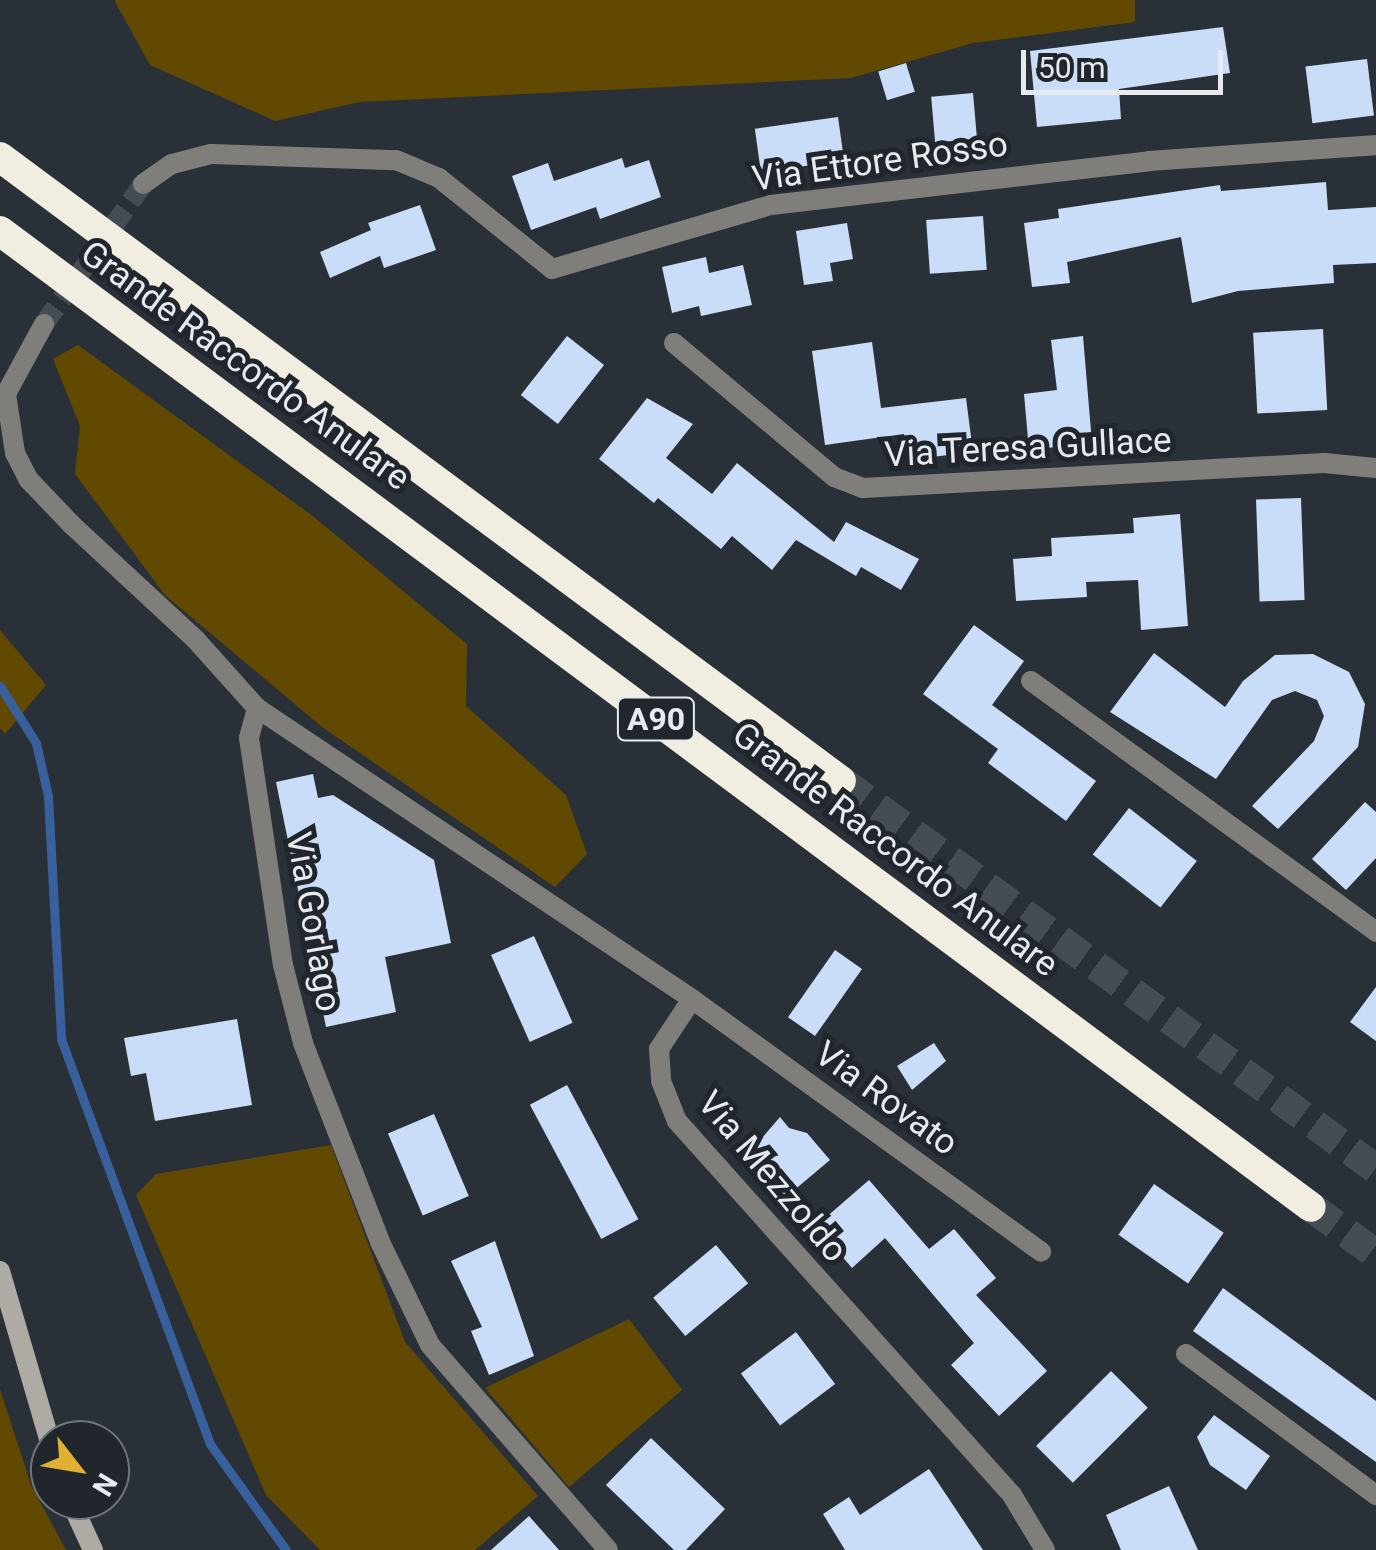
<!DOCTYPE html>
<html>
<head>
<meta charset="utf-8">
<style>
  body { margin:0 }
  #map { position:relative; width:1376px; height:1550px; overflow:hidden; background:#2a3038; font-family:Roboto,sans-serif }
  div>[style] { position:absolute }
  .green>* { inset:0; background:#614901 }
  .stream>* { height:9px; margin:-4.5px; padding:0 4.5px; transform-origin:4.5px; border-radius:4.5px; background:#38609c }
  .building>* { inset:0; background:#caddf8; transform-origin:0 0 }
  .minor-tunnel>* { height:20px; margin-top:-10px; transform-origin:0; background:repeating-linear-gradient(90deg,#464c54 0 20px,transparent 0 30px) }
  .motorway-tunnel>* { height:30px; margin-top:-15px; transform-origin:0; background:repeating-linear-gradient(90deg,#464c54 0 30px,transparent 0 45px) }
  .minor>* { height:20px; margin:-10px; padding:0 10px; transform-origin:10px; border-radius:10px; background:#807e7a }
  .secondary>* { height:20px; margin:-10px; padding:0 10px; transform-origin:10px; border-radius:10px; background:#aeaba4 }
  .motorway>* { height:30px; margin:-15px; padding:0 15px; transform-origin:15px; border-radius:15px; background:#f2ede1 }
  span { translate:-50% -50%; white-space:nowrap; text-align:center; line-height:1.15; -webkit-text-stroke:10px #21262d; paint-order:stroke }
  .shield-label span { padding:2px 8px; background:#21262d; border:2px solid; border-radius:8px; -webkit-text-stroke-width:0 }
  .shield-label { font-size:32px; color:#e7ebf0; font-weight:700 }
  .street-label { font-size:35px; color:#e7ebf0 }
  .north { position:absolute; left:30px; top:1420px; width:100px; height:100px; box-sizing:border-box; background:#21262d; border:2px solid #70757b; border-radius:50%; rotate:121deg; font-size:28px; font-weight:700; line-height:40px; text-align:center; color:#e7ebf0 }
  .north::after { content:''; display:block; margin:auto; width:35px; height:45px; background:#dfb034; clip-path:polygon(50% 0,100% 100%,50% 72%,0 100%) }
  .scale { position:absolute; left:1021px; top:50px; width:202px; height:45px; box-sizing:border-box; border:5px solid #e7ebf0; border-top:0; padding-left:12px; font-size:30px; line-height:35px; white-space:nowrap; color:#e7ebf0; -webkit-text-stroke:8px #21262d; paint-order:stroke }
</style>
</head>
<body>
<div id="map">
  <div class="green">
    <div style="clip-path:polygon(114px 0,1135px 0,1135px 22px,973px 43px,851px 78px,360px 102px,275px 121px,150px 65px)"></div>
    <div style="clip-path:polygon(78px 345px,314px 517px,467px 644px,466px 706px,566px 795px,587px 854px,555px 887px,322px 727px,165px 595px,75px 474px,80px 426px,53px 359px)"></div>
    <div style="clip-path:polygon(0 630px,46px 685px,5px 734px,0 728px)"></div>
    <div style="clip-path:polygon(331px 1145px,405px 1342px,538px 1496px,475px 1550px,320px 1550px,266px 1495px,136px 1195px,156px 1174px)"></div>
    <div style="clip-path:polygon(629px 1319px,682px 1390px,569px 1487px,485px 1388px)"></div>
    <div style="clip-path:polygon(0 1389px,31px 1485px,66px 1550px,0 1550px)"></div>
  </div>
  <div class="stream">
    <div style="left:0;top:686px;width:67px;rotate:57.7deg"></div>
    <div style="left:36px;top:743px;width:54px;rotate:77.2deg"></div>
    <div style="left:48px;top:796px;width:243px;rotate:86.9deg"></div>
    <div style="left:61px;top:1039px;width:432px;rotate:69.8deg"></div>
    <div style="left:210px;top:1444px;width:130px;rotate:54.4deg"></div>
  </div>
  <div class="building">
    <div style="clip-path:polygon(1223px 27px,1230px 73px,1119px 89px,1121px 119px,1037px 127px,1030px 51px)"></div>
    <div style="left:1367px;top:59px;width:57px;height:62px;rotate:83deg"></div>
    <div style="left:906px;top:63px;width:30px;height:29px;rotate:73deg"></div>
    <div style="left:973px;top:93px;width:46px;height:42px;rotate:85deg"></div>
    <div style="left:838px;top:117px;width:44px;height:84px;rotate:82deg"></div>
    <div style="clip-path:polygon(622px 158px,625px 168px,649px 160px,661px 197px,600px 219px,596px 207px,531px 230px,512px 176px,548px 163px,554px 181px)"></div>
    <div style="clip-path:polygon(1326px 182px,1328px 210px,1376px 207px,1376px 263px,1333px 265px,1334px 283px,1238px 291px,1192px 303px,1181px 237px,1067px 262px,1070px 283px,1032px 287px,1024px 223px,1059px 218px,1058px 209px,1220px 185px,1221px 191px)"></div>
    <div style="clip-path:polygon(420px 205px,436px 250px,384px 268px,380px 256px,330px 278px,320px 252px,371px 230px,368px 223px)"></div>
    <div style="left:983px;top:216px;width:54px;height:57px;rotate:86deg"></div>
    <div style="clip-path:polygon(847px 223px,853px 259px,830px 263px,833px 281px,804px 285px,796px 231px)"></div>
    <div style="clip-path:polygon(706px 257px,709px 273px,743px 265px,752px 305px,701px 316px,699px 306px,672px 313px,662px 267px)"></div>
    <div style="left:1323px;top:329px;width:81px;height:70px;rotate:87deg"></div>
    <div style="left:567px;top:336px;width:47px;height:75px;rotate:38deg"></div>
    <div style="clip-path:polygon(1083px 336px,1092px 443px,1029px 450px,1024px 394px,1057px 390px,1051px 340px)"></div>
    <div style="clip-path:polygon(872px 342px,881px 408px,966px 398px,973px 452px,907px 460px,904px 434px,825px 445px,812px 351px)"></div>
    <div style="clip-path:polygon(647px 398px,693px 424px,666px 458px,712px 494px,737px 463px,834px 542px,846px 522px,919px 559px,901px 590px,861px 567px,856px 576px,796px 540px,772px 570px,732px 536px,721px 549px,658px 498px,654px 503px,599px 459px)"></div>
    <div style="left:1301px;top:498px;width:102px;height:45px;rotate:88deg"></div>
    <div style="clip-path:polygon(1180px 514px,1188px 626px,1141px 630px,1138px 580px,1086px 582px,1087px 597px,1016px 601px,1013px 559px,1052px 556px,1051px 538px,1134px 533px,1133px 518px)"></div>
    <div style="clip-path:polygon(974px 625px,1024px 661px,992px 705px,1096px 781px,1066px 821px,988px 763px,998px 749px,923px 694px)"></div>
    <div style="clip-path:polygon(1154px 653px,1225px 707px,1243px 681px,1275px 655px,1313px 654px,1349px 672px,1365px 704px,1358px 747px,1278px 829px,1252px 806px,1314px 741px,1324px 716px,1317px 700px,1295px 691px,1272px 700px,1216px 779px,1110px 712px)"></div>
    <div style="clip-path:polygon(313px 774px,318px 798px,333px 795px,434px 860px,451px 943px,385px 957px,396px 1012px,326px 1027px,276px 782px)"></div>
    <div style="clip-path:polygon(1365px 802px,1376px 812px,1376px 858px,1346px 890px,1312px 859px)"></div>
    <div style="left:1129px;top:808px;width:86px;height:59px;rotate:38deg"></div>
    <div style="left:534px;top:936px;width:95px;height:47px;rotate:66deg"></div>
    <div style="left:835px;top:950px;width:33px;height:82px;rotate:35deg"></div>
    <div style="clip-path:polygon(1376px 987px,1376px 1041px,1350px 1022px)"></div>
    <div style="clip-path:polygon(237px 1019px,252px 1105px,155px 1121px,146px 1073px,131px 1076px,124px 1038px)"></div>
    <div style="clip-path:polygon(934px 1043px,946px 1061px,912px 1090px,897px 1066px)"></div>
    <div style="left:567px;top:1085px;width:152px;height:42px;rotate:62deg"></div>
    <div style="left:434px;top:1114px;width:89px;height:50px;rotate:67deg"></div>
    <div style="clip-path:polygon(780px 1117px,789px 1128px,807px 1133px,830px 1160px,786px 1197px,749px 1153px)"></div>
    <div style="clip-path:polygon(869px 1180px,929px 1249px,954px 1229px,996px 1278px,976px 1295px,1047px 1371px,999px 1416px,951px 1365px,974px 1343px,885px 1238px,852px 1268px,816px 1226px)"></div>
    <div style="left:1154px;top:1184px;width:85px;height:62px;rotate:35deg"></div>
    <div style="clip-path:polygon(495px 1241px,534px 1356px,489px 1375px,471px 1331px,482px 1327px,451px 1261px)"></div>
    <div style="left:716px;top:1245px;width:50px;height:82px;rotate:50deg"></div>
    <div style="clip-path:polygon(1223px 1288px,1376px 1401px,1376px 1462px,1193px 1331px)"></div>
    <div style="left:796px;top:1332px;width:65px;height:69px;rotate:53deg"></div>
    <div style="left:1111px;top:1371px;width:52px;height:106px;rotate:45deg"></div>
    <div style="clip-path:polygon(1214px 1415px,1270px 1456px,1246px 1490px,1210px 1465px,1197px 1437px)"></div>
    <div style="clip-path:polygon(651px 1438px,725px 1509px,686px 1550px,674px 1550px,606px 1485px)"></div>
    <div style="clip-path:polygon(929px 1469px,983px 1550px,845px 1550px,823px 1514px,849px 1497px,860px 1515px)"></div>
    <div style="clip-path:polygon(1169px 1486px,1198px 1550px,1121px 1550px,1106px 1515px)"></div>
    <div style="clip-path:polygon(529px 1516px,559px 1550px,491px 1550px)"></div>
  </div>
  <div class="minor-tunnel">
    <div style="left:44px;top:324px;width:171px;rotate:-54.7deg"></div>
  </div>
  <div class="motorway-tunnel">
    <div style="left:841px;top:781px;width:661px;rotate:35.95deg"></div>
    <div style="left:1311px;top:1207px;width:80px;rotate:35.9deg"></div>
  </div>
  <div class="minor">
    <div style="left:143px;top:184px;width:35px;rotate:-35deg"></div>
    <div style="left:172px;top:164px;width:40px;rotate:-14.4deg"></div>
    <div style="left:211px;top:154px;width:185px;rotate:1.9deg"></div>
    <div style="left:396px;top:160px;width:47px;rotate:22.7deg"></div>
    <div style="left:439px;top:178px;width:145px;rotate:38.8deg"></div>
    <div style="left:552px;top:269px;width:228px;rotate:-16.3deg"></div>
    <div style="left:771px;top:205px;width:381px;rotate:-6.6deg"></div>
    <div style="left:1149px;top:161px;width:228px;rotate:-4deg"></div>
    <div style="left:44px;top:324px;width:80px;rotate:118.5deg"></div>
    <div style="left:6px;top:394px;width:60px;rotate:81.3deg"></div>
    <div style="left:15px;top:453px;width:30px;rotate:63deg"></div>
    <div style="left:29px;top:480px;width:62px;rotate:46.3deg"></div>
    <div style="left:72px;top:525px;width:169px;rotate:42.8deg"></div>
    <div style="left:196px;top:640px;width:91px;rotate:48.1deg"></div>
    <div style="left:257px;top:708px;width:31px;rotate:105deg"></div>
    <div style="left:249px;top:738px;width:230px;rotate:81.5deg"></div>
    <div style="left:283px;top:965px;width:81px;rotate:75.6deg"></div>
    <div style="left:303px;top:1043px;width:216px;rotate:68.8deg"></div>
    <div style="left:381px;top:1244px;width:112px;rotate:64.1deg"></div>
    <div style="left:430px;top:1345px;width:271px;rotate:49deg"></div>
    <div style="left:674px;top:343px;width:209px;rotate:39.9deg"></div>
    <div style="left:834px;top:477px;width:31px;rotate:21deg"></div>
    <div style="left:863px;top:488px;width:462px;rotate:-3.1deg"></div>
    <div style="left:1324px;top:463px;width:52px;rotate:5.5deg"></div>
    <div style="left:1031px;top:681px;width:427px;rotate:36deg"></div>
    <div style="left:257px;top:708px;width:523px;rotate:33.78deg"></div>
    <div style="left:692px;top:999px;width:60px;rotate:123.4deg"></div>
    <div style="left:659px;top:1049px;width:32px;rotate:86deg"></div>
    <div style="left:661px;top:1081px;width:43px;rotate:68.2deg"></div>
    <div style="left:677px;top:1121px;width:502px;rotate:48.15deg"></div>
    <div style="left:1012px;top:1495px;width:64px;rotate:59deg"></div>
    <div style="left:692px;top:999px;width:431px;rotate:35.9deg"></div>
    <div style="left:1186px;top:1354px;width:237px;rotate:36.6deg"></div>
  </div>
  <div class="secondary">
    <div style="left:0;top:1271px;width:178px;rotate:73.7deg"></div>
    <div style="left:70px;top:1500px;width:55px;rotate:65.3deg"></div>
  </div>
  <div class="motorway">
    <div style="left:0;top:157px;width:1047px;rotate:36.57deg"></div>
    <div style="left:0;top:231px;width:1634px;rotate:36.67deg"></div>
  </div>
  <div class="shield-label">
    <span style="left:656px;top:719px">A90</span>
  </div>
  <div class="street-label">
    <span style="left:880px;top:162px;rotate:-8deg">Via Ettore Rosso</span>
    <span style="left:245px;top:366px;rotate:36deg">Grande Raccordo Anulare</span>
    <span style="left:1028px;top:448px;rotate:-3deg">Via Teresa Gullace</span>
    <span style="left:895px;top:850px;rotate:37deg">Grande Raccordo Anulare</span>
    <span style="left:313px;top:922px;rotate:80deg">Via Gorlago</span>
    <span style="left:886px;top:1099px;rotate:36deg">Via Rovato</span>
    <span style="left:772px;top:1177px;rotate:50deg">Via Mezzoldo</span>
  </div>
  <div class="north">N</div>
  <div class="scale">50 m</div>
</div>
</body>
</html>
